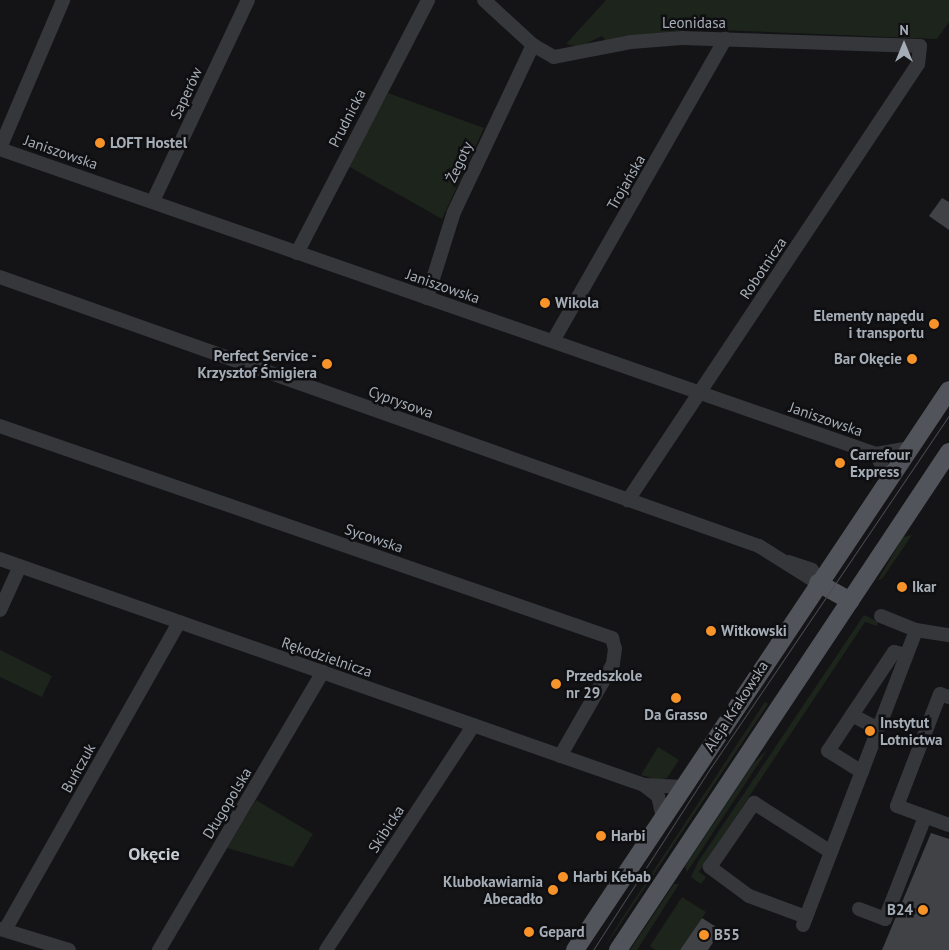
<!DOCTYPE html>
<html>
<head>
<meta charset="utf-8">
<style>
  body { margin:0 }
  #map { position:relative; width:949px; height:950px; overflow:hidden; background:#141416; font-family:"PT Sans",sans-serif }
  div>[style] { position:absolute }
  .green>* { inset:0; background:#1c241c }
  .building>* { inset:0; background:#404246 }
  .minor>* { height:14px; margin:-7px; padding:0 7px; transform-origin:7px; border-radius:7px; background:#35373b }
  .major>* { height:18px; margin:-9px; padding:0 9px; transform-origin:9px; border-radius:9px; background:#51545a }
  .tram>* { height:1px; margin:-0.5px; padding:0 0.5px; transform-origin:0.5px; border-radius:0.5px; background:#484b50 }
  .dots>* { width:14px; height:14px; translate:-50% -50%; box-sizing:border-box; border:2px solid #0f0f11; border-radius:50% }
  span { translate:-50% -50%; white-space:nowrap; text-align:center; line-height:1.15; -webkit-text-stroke:5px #0f0f11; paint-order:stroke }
  .street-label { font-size:15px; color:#a5adb7 }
  .poi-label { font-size:15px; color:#a5adb7; font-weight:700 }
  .left { translate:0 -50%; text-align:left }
  .right { translate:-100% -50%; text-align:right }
  .quarter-label { font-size:18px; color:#c6ccd3; font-weight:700 }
  .north { position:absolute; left:879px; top:20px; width:50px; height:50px; -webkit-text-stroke:4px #0f0f11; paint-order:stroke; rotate:0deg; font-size:14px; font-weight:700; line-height:20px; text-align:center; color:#a5adb7 }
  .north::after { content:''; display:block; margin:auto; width:18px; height:22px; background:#a5adb7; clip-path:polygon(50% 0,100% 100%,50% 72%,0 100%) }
</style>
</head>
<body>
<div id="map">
  <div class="green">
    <div style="clip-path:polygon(606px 0,949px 0,949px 22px,937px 39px,696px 29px,606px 41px,602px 36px,579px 47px,566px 44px)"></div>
    <div style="clip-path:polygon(388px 93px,484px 128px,442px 219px,348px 166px)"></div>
    <div style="clip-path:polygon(912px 535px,882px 579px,878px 580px,903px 537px)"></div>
    <div style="clip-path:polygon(864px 615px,878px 622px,877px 626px,865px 622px,699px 872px,706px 877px,701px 884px,691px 877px,698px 862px)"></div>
    <div style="clip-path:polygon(0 650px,52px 676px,42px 697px,0 677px)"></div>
    <div style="clip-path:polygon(765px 702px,768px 704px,603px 950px,619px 923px)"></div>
    <div style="clip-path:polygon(658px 747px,679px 760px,667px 778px,658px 780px,641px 775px)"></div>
    <div style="clip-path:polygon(768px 749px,687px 872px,685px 866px,702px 841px,753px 764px)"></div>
    <div style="clip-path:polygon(256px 800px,313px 834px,293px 867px,227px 848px)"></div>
    <div style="clip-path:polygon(674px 884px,679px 884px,637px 950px,630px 950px)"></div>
    <div style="clip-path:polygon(682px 897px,706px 912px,680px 950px,655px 950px,650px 946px)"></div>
  </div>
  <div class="building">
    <div style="clip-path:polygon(942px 198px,949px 202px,949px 230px,929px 216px)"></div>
    <div style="clip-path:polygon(931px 833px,949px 839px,949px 950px,882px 950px)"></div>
    <div style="clip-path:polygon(702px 918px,721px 930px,708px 950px,680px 950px)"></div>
  </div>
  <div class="minor">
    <div style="left:484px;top:0;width:67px;rotate:42.6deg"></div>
    <div style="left:533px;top:45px;width:24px;rotate:30deg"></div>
    <div style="left:554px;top:57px;width:78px;rotate:-11deg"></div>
    <div style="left:631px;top:42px;width:51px;rotate:-4.5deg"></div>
    <div style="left:682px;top:38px;width:238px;rotate:1.9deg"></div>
    <div style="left:920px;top:46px;width:18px;rotate:96deg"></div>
    <div style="left:918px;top:64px;width:524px;rotate:123.63deg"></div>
    <div style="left:0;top:148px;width:161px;rotate:-66.9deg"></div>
    <div style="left:0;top:149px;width:928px;rotate:19.2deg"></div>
    <div style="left:876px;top:454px;width:36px;rotate:-10deg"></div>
    <div style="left:153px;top:201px;width:222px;rotate:-64.7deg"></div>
    <div style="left:297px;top:253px;width:285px;rotate:-62.6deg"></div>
    <div style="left:0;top:277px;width:805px;rotate:19.52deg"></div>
    <div style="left:759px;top:546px;width:70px;rotate:32.1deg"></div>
    <div style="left:427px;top:298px;width:90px;rotate:-72.6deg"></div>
    <div style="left:454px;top:212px;width:185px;rotate:-64.7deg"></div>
    <div style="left:553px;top:341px;width:348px;rotate:-60.3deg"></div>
    <div style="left:0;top:426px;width:648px;rotate:19.11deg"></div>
    <div style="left:612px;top:638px;width:11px;rotate:75deg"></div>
    <div style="left:615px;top:649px;width:15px;rotate:98deg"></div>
    <div style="left:613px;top:664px;width:106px;rotate:119.9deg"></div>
    <div style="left:876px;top:454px;width:29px;rotate:63deg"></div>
    <div style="left:0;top:559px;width:683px;rotate:19.34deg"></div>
    <div style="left:644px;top:785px;width:39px;rotate:3deg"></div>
    <div style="left:788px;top:562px;width:25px;rotate:18deg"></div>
    <div style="left:812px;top:570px;width:14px;rotate:65deg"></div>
    <div style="left:0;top:610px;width:48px;rotate:-65.6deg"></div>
    <div style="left:881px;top:616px;width:38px;rotate:22deg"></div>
    <div style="left:916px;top:630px;width:33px;rotate:9deg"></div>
    <div style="left:949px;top:697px;width:9px;rotate:-162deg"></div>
    <div style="left:940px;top:694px;width:120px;rotate:111deg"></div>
    <div style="left:897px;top:806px;width:55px;rotate:20.1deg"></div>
    <div style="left:852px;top:715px;width:30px;rotate:28deg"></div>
    <div style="left:862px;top:772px;width:40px;rotate:-148deg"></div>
    <div style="left:828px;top:751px;width:119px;rotate:-56.3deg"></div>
    <div style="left:894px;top:652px;width:12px;rotate:14deg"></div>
    <div style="left:645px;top:786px;width:16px;rotate:38deg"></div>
    <div style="left:658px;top:796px;width:22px;rotate:77deg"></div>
    <div style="left:859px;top:909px;width:28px;rotate:21deg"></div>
    <div style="left:885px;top:919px;width:110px;rotate:-68.6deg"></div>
    <div style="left:806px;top:917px;width:61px;rotate:-159.8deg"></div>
    <div style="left:749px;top:896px;width:49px;rotate:-143.4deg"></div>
    <div style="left:710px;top:867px;width:78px;rotate:-55.5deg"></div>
    <div style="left:754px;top:803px;width:91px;rotate:32.5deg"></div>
    <div style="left:803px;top:925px;width:316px;rotate:-69deg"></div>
    <div style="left:0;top:929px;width:72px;rotate:16.9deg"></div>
    <div style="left:5px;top:930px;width:354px;rotate:-60.5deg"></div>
    <div style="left:159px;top:950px;width:323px;rotate:-59.5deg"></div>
    <div style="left:326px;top:950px;width:269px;rotate:-56.7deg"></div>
  </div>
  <div class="major">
    <div style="left:818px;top:583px;width:37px;rotate:29deg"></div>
    <div style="left:575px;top:950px;width:673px;rotate:-56.26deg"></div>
    <div style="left:618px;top:950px;width:598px;rotate:-56.39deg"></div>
  </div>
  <div class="tram">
    <div style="left:593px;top:950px;width:218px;rotate:-57.2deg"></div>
    <div style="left:711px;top:767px;width:424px;rotate:-55.9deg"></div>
  </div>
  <div class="dots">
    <div style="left:100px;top:143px;background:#f8932a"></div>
    <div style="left:545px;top:303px;background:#f8932a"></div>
    <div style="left:934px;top:324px;background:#f8932a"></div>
    <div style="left:912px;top:359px;background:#f8932a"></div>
    <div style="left:327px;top:364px;background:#f8932a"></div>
    <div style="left:840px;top:463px;background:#f8932a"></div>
    <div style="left:902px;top:587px;background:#f8932a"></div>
    <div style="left:711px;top:631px;background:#f8932a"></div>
    <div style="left:556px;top:684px;background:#f8932a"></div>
    <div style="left:676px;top:698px;background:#f8932a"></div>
    <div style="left:870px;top:731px;background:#f8932a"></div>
    <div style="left:601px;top:836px;background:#f8932a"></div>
    <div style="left:563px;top:877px;background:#f8932a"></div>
    <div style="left:553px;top:890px;background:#f8932a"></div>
    <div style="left:923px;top:910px;background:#f8932a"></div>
    <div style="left:529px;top:932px;background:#f8932a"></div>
    <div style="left:704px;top:935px;background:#f8932a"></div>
  </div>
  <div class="street-label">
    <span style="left:694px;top:23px">Leonidasa</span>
    <span style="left:186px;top:93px;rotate:-65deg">Saperów</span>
    <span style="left:347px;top:118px;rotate:-63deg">Prudnicka</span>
    <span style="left:61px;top:152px;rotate:19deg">Janiszowska</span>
    <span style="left:459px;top:162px;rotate:-65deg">Żegoty</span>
    <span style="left:626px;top:182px;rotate:-60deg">Trojańska</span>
    <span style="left:763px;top:268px;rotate:-56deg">Robotnicza</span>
    <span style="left:443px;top:286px;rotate:19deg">Janiszowska</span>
    <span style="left:401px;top:402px;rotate:20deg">Cyprysowa</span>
    <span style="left:826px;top:419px;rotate:19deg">Janiszowska</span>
    <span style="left:374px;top:538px;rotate:19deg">Sycowska</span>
    <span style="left:327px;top:657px;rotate:19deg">Rękodzielnicza</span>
    <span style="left:736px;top:706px;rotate:-57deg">Aleja Krakowska</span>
    <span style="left:78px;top:768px;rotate:-61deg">Buńczuk</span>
    <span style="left:227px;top:803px;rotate:-59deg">Długopolska</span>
    <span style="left:386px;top:829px;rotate:-57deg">Skibicka</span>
  </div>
  <div class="poi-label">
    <span class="left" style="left:110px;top:143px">LOFT Hostel</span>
    <span class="left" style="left:555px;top:303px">Wikola</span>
    <span class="right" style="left:924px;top:324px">Elementy napędu<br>i transportu</span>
    <span class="right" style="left:317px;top:364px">Perfect Service -<br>Krzysztof Śmigiera</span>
    <span class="right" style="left:902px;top:359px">Bar Okęcie</span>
    <span class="left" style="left:850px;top:463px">Carrefour<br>Express</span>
    <span class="left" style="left:912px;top:587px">Ikar</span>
    <span class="left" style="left:721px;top:631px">Witkowski</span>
    <span class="left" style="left:566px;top:684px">Przedszkole<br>nr 29</span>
    <span style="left:676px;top:715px">Da Grasso</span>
    <span class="left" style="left:880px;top:731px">Instytut<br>Lotnictwa</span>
    <span class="left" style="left:611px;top:836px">Harbi</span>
    <span class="left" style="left:573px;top:877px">Harbi Kebab</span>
    <span class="right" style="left:543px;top:890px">Klubokawiarnia<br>Abecadło</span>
    <span class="right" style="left:913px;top:910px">B24</span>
    <span class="left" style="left:539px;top:932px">Gepard</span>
    <span class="left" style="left:714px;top:935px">B55</span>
  </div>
  <div class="quarter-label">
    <span style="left:154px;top:854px">Okęcie</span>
  </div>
  <div class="north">N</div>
</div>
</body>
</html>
